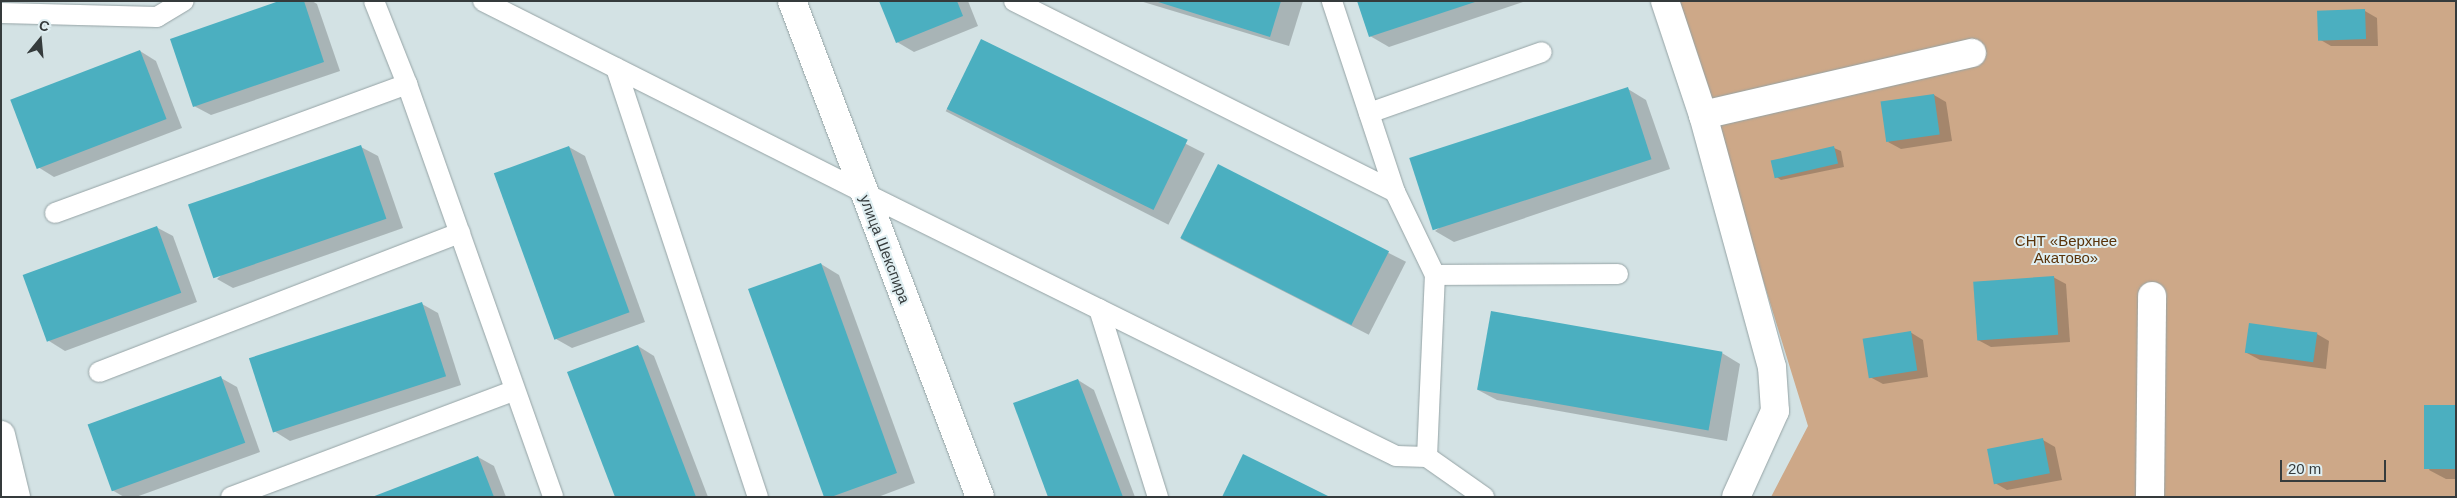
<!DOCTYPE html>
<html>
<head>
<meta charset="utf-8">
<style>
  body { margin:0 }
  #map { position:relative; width:2457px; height:498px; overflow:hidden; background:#d3e2e4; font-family:Helvetica,sans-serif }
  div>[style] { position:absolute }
  .green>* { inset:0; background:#cda888 }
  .shadow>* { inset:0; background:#0003; transform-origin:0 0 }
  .building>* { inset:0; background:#4bafc0; transform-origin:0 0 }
  .roads { filter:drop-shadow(0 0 1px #95a3a5) drop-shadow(0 0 1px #95a3a5) }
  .lane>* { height:20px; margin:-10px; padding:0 10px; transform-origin:10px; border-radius:10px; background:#fff }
  .street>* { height:28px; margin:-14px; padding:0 14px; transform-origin:14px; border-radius:14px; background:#fff }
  span { translate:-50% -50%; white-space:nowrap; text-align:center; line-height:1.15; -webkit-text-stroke:4px #e0eff2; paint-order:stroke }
  .park-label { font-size:15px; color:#59330a }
  .street-label { font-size:15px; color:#353b3c }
  .frame { position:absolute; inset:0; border:2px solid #353b3c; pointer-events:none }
  .north { position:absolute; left:15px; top:15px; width:50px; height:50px; -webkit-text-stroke:4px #e0eff2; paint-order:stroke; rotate:17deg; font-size:14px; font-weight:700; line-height:20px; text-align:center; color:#353b3c }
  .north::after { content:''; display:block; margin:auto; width:18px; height:22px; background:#353b3c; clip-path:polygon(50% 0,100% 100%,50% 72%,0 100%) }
  .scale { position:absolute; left:2280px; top:460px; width:106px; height:22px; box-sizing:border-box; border:2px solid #353b3c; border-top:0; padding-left:6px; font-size:15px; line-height:18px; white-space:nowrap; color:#353b3c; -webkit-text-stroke:4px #e0eff2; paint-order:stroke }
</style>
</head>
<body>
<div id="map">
  <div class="green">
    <div style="clip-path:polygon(1677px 1px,2456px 1px,2456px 497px,1771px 497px,1808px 426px)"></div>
  </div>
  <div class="shadow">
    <div style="clip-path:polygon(282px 1px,312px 1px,317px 4px,340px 71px,211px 115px,194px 106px)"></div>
    <div style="clip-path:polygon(880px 1px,968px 1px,978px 26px,914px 52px,897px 42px)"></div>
    <div style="clip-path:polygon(1140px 1px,1303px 1px,1289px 46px)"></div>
    <div style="clip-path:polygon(1358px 1px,1526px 1px,1389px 47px,1370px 36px)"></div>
    <div style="clip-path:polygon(2319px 11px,2365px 11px,2377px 18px,2378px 46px,2331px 46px,2319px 39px)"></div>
    <div style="left:982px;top:40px;width:250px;height:80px;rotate:27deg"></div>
    <div style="clip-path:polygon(140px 51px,156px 61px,182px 128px,54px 177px,38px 167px)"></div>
    <div style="clip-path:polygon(1628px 89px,1646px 100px,1670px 169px,1454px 242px,1435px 231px)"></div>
    <div style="clip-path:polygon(1934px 95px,1946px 102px,1952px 141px,1901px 149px,1888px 142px)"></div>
    <div style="clip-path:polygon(361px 147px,378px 156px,403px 228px,233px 288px,217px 279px)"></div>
    <div style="clip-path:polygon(569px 147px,585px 156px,645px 322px,572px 348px,556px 339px)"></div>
    <div style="clip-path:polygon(1834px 148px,1841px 151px,1844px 167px,1781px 180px,1775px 176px)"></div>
    <div style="left:1218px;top:166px;width:211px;height:82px;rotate:27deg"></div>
    <div style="clip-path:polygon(156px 227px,173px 236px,197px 302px,65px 351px,49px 341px)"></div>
    <div style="clip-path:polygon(821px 264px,839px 275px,915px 483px,878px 497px,825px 497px)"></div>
    <div style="clip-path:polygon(2053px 277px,2066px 284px,2070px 342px,1991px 347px,1978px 340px)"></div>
    <div style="clip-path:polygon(422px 304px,438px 313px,461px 385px,290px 441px,274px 431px)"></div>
    <div style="clip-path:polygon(1492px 313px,1722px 353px,1740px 364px,1727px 441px,1497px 400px,1478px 390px)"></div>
    <div style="clip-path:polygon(2250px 325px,2317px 334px,2329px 341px,2326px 369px,2260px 360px,2247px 353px)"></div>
    <div style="clip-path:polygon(1910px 332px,1923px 340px,1928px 377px,1883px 384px,1870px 377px)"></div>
    <div style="clip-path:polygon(638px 346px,654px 356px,708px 497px,616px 497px)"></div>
    <div style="clip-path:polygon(221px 378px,237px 387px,260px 452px,136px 497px,124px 497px,112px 490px)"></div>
    <div style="clip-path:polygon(1078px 380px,1094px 390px,1135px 497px,1050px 497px)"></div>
    <div style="clip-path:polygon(2456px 406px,2456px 479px,2446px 479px,2429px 470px)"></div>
    <div style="clip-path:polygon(2043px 440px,2055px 447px,2062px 480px,2007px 490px,1995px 483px)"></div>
    <div style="clip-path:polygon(478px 457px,494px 466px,506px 497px,375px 497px)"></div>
  </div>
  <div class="building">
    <div style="clip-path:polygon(279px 1px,304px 1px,324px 62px,193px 107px,170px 39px)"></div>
    <div style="clip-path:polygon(879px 1px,957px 1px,963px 16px,896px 43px)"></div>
    <div style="clip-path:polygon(1155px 1px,1281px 1px,1270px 37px)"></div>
    <div style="clip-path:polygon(1357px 1px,1475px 1px,1475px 2px,1369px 37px)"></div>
    <div style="left:2365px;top:9px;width:30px;height:48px;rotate:88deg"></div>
    <div style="left:981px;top:39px;width:230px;height:78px;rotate:26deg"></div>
    <div style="left:140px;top:50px;width:74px;height:139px;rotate:69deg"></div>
    <div style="left:1628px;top:87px;width:76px;height:230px;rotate:72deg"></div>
    <div style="left:1934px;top:94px;width:41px;height:54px;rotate:82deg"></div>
    <div style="left:361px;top:145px;width:78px;height:183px;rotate:71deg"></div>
    <div style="left:569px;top:146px;width:177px;height:80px;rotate:70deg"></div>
    <div style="left:1834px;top:146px;width:18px;height:65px;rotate:77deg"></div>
    <div style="left:1218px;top:164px;width:192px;height:83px;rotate:27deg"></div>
    <div style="left:157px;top:226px;width:71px;height:143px;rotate:70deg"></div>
    <div style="clip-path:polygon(821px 263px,897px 473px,831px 497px,824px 497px,748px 289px)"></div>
    <div style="left:2054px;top:276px;width:59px;height:81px;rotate:86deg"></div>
    <div style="left:422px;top:302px;width:78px;height:182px;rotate:72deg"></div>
    <div style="left:1491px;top:311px;width:235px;height:80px;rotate:10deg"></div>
    <div style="left:2249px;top:323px;width:69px;height:30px;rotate:8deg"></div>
    <div style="left:1911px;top:331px;width:40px;height:49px;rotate:81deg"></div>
    <div style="clip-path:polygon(638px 345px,696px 497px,615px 497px,567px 372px)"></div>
    <div style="left:221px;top:376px;width:71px;height:142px;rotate:70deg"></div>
    <div style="clip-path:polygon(1078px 379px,1123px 497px,1048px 497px,1013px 403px)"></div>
    <div style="left:2456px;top:405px;width:64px;height:32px;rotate:90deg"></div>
    <div style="left:2043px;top:438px;width:36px;height:57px;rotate:79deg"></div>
    <div style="clip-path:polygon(1243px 454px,1330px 497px,1222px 497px)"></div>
    <div style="clip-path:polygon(478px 456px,494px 497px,372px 497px)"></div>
  </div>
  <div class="roads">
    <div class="lane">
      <div style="left:374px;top:1px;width:89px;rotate:68.3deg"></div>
      <div style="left:407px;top:84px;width:438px;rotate:70.5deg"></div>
      <div style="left:483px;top:1px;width:427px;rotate:26.7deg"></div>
      <div style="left:864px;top:193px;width:593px;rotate:26.31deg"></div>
      <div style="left:1396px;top:456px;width:31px;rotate:2deg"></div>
      <div style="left:1427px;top:457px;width:182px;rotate:-87.5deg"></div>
      <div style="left:1435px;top:275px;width:92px;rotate:-115.7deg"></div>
      <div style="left:1395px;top:192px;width:201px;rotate:-108.3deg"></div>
      <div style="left:1014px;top:1px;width:426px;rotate:26.6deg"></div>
      <div style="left:1px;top:13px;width:156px;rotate:1.5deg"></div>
      <div style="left:157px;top:17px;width:31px;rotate:-31deg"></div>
      <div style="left:616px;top:68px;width:452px;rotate:71.7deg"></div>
      <div style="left:1369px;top:113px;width:183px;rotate:-19.4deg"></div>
      <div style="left:55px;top:213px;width:375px;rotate:-20.1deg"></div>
      <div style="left:1435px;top:275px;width:183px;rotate:-0.3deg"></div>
      <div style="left:1099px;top:309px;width:197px;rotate:72.6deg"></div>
      <div style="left:99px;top:372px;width:387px;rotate:-21.1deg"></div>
      <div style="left:1427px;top:457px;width:70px;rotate:35.1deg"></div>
      <div style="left:231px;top:497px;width:303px;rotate:-20.6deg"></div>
    </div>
    <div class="street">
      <div style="left:792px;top:1px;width:530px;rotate:69.24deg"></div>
      <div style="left:1665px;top:1px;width:120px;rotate:71.6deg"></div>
      <div style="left:1703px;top:115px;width:261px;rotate:74.7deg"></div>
      <div style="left:1772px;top:367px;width:44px;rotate:86.1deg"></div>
      <div style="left:1775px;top:411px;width:94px;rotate:114.4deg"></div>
      <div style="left:1703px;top:115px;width:276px;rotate:-13deg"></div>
      <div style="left:1px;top:435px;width:64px;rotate:76.4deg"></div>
      <div style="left:2150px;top:497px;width:201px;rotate:-89.4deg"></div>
    </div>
  </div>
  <div class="park-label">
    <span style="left:2066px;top:249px">СНТ «Верхнее<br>Акатово»</span>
  </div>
  <div class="street-label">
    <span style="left:885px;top:249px;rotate:69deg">улица Шекспира</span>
  </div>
  <div class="frame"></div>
  <div class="north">С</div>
  <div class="scale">20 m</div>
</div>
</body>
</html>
